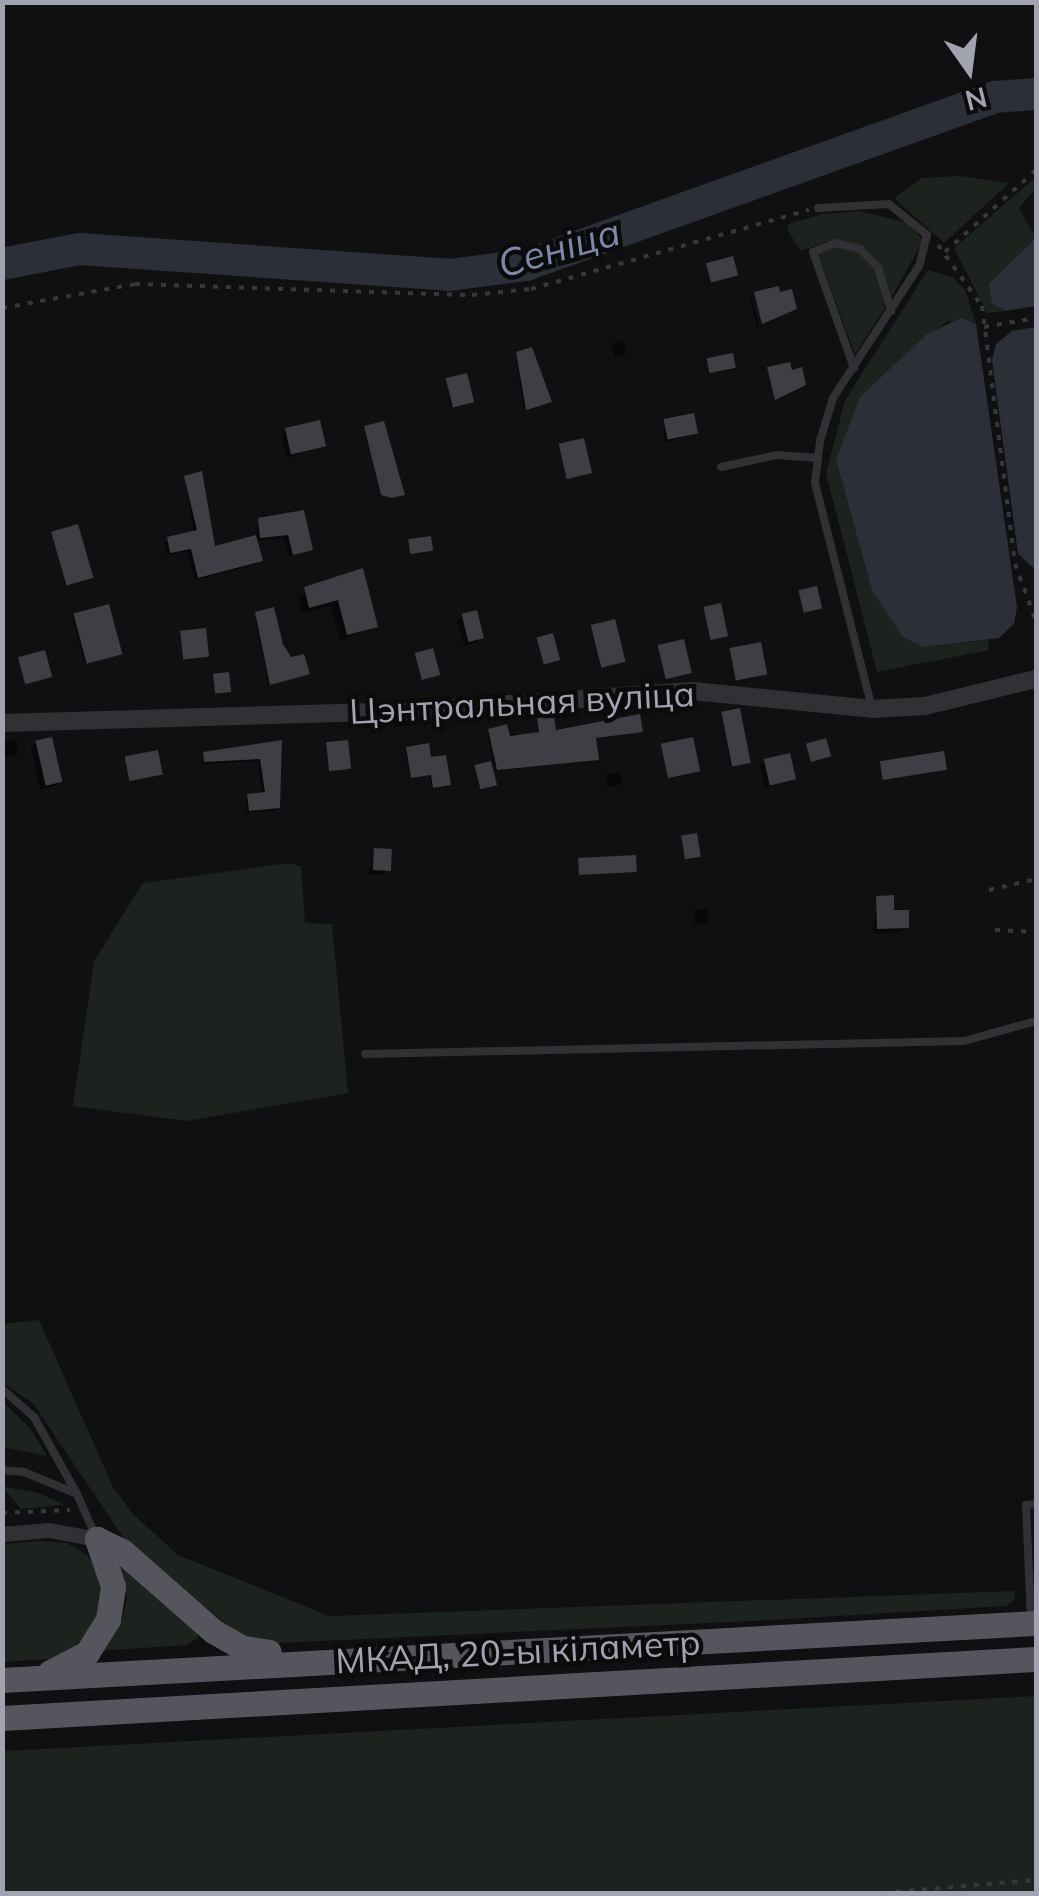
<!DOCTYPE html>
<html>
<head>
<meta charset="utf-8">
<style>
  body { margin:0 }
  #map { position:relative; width:1039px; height:1896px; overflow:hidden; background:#100f11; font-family:Mulish,sans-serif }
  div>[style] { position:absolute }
  .green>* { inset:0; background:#1c231e }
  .water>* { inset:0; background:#2b2f37 }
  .shadow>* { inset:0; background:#0007; transform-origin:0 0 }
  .river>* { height:32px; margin:-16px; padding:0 16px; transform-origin:16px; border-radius:16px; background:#2b2f37 }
  .building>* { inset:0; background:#3f3e44; transform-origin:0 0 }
  .path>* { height:4px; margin-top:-2px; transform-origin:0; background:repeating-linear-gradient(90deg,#37373c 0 5px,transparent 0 13px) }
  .service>* { height:8px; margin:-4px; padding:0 4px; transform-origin:4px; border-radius:4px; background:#313135 }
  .minor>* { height:15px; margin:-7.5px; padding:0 7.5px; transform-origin:7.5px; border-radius:7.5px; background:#313135 }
  .tertiary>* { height:18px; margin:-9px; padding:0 9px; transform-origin:9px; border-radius:9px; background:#313135 }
  .trunk>* { height:25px; margin:-12.5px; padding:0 12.5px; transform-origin:12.5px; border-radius:12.5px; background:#55565d }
  span { translate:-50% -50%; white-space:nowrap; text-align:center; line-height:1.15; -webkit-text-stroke:9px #0b0b0c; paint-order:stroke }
  .street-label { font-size:35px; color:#a1a3b1 }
  .water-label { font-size:38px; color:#7a89ab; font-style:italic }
  .frame { position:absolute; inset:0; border:5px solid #a1a3b1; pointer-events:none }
  .north { position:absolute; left:919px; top:20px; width:100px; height:100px; -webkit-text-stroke:8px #0b0b0c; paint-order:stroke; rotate:166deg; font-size:28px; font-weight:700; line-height:40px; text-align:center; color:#a1a3b1 }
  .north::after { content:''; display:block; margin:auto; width:35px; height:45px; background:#a1a3b1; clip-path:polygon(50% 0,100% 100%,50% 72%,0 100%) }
</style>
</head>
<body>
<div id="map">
  <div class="green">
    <div style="clip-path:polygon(959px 176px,1009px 183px,944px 243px,894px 198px,922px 178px)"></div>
    <div style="clip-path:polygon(1036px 177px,1036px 188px,1019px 208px,1036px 238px,992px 303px,1005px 311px,987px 313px,954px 248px)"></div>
    <div style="clip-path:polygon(860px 211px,911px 224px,923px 241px,890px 300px,881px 265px,864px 247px,833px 239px,801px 251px,787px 229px,788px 224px,823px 214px)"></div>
    <div style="clip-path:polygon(837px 247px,858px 252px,876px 270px,885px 308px,855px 354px,818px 254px)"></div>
    <div style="clip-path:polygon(928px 270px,953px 277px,965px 290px,976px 324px,947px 321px,860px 397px,924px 647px,988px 640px,989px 650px,877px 672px,826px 473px,845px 400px)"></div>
    <div style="clip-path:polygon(288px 863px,301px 866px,305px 923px,332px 924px,348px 1093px,187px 1121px,73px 1106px,94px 961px,143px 883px)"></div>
    <div style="clip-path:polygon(39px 1320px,113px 1487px,133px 1514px,178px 1555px,329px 1616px,1014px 1591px,1015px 1599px,1006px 1606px,753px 1621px,278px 1643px,244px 1638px,131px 1549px,33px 1403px,3px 1383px,2px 1324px)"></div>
    <div style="clip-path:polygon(3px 1402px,30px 1428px,47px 1456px,3px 1447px)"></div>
    <div style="clip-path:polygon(2px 1486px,38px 1493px,65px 1505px,21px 1509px)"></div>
    <div style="clip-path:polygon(42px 1541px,67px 1543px,86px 1554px,99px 1571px,103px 1607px,94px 1629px,66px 1658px,3px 1662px,3px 1544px)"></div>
    <div style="clip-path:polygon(116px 1557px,197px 1624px,198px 1638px,186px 1645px,99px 1651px,122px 1620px,127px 1597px)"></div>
    <div style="clip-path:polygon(1036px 1696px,1036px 1893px,3px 1893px,3px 1751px)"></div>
  </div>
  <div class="water">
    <div style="clip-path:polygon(1036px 238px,1036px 306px,1005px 311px,992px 303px,989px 284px)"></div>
    <div style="clip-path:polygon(961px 318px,976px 324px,1017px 607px,1014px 624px,999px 638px,924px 647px,903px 637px,872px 590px,836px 459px,860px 397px,927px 334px)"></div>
    <div style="clip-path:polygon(1036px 327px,1036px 570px,1018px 554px,992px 360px,996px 344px,1012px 331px)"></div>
  </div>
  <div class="shadow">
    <div style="clip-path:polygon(752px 297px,759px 326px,757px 327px,750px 299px)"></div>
    <div style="left:623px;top:340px;width:14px;height:13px;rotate:73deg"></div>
    <div style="clip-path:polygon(516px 356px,518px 354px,548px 403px,524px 410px)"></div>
    <div style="clip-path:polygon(447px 380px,471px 402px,451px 408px)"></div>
    <div style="clip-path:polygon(665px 422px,696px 433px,663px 443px)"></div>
    <div style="clip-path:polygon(366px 428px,401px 495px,380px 495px)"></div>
    <div style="clip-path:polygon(286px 431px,323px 445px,287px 458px,281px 436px)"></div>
    <div style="clip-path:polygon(185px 478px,213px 549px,256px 537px,259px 520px,302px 513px,311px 549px,289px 557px,284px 538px,255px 541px,257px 564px,195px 580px,187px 551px,167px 555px,164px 543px,194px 534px)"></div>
    <div style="clip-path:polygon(53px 533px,88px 579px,65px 585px)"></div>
    <div style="clip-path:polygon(361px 571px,375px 626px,340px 640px,331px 606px,302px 613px,298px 597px)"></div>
    <div style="clip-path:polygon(272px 610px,290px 660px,305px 675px,269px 685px,255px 616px)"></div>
    <div style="clip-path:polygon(462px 616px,482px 637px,477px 642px,464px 646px,457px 621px)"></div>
    <div style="clip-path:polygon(72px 617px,74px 616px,120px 654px,85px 664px)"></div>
    <div style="clip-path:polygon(593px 628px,623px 661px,622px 663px,601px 668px)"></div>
    <div style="clip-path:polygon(659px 647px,689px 673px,664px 680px)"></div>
    <div style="clip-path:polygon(722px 715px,747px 764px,731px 767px)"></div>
    <div style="clip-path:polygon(537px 722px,554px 732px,640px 731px,594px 739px,595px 761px,496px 771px,487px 733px,538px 735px)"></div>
    <div style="clip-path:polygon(17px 740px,19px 753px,2px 759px,2px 742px)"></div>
    <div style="clip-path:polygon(36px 743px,60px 781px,55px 786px,40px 789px,31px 748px)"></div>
    <div style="clip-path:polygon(280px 743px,275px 810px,247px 813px,246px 799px,262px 795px,258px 761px,202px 764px,204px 754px)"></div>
    <div style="clip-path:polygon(405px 751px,429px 760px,448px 784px,432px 789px,429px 775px,410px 778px)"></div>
    <div style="clip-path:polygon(765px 762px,793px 779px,765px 789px,760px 766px)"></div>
    <div style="clip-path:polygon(620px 771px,622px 784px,607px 788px,605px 775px)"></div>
    <div style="clip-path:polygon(375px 850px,387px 870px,382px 875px,368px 874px)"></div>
    <div style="clip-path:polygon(877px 898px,907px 927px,902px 932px,873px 933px)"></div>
    <div style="clip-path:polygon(707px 908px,708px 922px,695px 925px,694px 910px)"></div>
  </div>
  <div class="river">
    <div style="left:2px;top:264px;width:79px;rotate:-10.9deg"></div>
    <div style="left:80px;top:249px;width:370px;rotate:4deg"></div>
    <div style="left:449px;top:275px;width:78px;rotate:-7.4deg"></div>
    <div style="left:526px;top:265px;width:498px;rotate:-19.7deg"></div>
    <div style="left:995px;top:97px;width:41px;rotate:-4.2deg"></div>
  </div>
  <div class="building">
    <div style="left:733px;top:256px;width:20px;height:28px;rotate:75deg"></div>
    <div style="clip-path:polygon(779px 286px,780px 292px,792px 289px,797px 309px,762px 324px,754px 292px)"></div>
    <div style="clip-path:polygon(532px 347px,552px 402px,526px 410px,516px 352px)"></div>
    <div style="left:733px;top:353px;width:15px;height:27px;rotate:79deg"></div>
    <div style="clip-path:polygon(790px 362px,792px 370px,802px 367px,806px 385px,775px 400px,767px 367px)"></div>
    <div style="left:467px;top:373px;width:30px;height:22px;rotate:76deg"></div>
    <div style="left:694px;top:413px;width:21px;height:31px;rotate:79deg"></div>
    <div style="left:320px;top:420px;width:27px;height:36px;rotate:77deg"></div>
    <div style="clip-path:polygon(384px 421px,405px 495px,391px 498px,381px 495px,364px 426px)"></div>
    <div style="left:584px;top:438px;width:36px;height:26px;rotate:77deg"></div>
    <div style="clip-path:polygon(202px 471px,215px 546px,256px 535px,263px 561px,198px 578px,191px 549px,170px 553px,167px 537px,197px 530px,184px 476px)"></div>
    <div style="clip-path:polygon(304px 510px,313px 550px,293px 555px,288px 535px,260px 538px,258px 518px)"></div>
    <div style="left:78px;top:524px;width:56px;height:28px;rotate:74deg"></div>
    <div style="left:431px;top:536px;width:15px;height:23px;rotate:82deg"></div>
    <div style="clip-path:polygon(363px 568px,378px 627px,347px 635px,338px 600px,309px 608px,304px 587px)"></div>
    <div style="left:817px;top:586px;width:23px;height:19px;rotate:77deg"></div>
    <div style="left:721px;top:603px;width:34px;height:18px;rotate:78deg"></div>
    <div style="left:109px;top:604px;width:52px;height:37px;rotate:75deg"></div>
    <div style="clip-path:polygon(274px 607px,283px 644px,291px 657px,304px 654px,310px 674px,270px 685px,255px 612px)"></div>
    <div style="left:477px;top:610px;width:29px;height:16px;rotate:76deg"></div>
    <div style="left:615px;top:619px;width:44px;height:25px;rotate:76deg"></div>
    <div style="left:206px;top:628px;width:29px;height:26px;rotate:84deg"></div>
    <div style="left:553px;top:633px;width:28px;height:17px;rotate:75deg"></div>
    <div style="left:684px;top:639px;width:35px;height:27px;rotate:77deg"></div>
    <div style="left:761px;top:642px;width:33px;height:32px;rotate:79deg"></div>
    <div style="left:433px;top:648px;width:28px;height:19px;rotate:75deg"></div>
    <div style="left:45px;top:650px;width:28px;height:28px;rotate:75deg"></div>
    <div style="left:229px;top:672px;width:20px;height:16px;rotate:84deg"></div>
    <div style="left:740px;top:708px;width:56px;height:19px;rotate:79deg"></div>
    <div style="clip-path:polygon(640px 714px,643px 732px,596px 738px,599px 760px,497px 770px,488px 729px,507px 724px,510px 736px,539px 732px,537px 718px,554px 716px,556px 730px)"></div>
    <div style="left:52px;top:737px;width:46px;height:17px;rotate:77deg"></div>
    <div style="left:693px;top:737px;width:35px;height:33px;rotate:78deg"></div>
    <div style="left:826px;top:738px;width:19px;height:21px;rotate:74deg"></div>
    <div style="clip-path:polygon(282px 740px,280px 808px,249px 811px,247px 794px,265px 792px,260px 759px,204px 762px,203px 752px)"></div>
    <div style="left:348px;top:740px;width:29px;height:22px;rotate:84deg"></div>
    <div style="clip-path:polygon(429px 743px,431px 757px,446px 755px,451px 785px,433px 788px,431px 775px,411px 778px,406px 747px)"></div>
    <div style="left:158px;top:750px;width:25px;height:34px;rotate:79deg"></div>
    <div style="left:944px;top:751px;width:19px;height:65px;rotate:81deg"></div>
    <div style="left:790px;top:753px;width:27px;height:27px;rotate:77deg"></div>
    <div style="left:491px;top:761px;width:25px;height:17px;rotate:76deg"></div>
    <div style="left:697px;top:833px;width:24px;height:16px;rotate:81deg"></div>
    <div style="left:374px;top:848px;width:18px;height:22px;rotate:3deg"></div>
    <div style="left:636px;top:855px;width:17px;height:58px;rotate:87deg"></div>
    <div style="clip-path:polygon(894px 895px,894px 910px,909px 910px,909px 928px,877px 929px,876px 896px)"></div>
  </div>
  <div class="path">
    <div style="left:938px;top:245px;width:75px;rotate:54.2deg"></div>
    <div style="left:982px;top:306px;width:260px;rotate:82.7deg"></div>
    <div style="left:1015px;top:564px;width:61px;rotate:69.8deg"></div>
    <div style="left:945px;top:252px;width:122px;rotate:-42deg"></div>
    <div style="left:2px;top:308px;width:135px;rotate:-10.2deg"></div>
    <div style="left:135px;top:284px;width:337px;rotate:1.9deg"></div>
    <div style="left:472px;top:295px;width:59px;rotate:-5.8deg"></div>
    <div style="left:531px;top:289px;width:289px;rotate:-15.9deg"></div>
    <div style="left:984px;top:327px;width:53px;rotate:-9.8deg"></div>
    <div style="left:989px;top:890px;width:48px;rotate:-13.2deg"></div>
    <div style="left:995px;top:930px;width:41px;rotate:2.8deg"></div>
    <div style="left:2px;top:1513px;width:68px;rotate:-2.5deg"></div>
    <div style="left:870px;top:1894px;width:167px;rotate:-4.8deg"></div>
  </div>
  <div class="service">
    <div style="left:818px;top:208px;width:71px;rotate:-3.2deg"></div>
    <div style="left:889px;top:204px;width:49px;rotate:39.2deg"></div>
    <div style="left:927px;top:235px;width:32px;rotate:104deg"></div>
    <div style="left:919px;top:266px;width:158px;rotate:123.1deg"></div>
    <div style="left:833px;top:398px;width:45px;rotate:106.8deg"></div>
    <div style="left:820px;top:441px;width:42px;rotate:96.8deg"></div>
    <div style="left:815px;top:483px;width:232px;rotate:75.8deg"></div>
    <div style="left:854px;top:368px;width:123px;rotate:-109.5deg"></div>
    <div style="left:813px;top:252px;width:24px;rotate:-22deg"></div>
    <div style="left:835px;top:243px;width:26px;rotate:13deg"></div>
    <div style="left:860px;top:249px;width:25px;rotate:45deg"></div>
    <div style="left:878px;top:267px;width:46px;rotate:73.5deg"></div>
    <div style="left:721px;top:467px;width:57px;rotate:-12.1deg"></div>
    <div style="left:777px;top:455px;width:41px;rotate:4.2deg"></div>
    <div style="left:365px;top:1054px;width:599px;rotate:-1.24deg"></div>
    <div style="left:964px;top:1041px;width:75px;rotate:-15.5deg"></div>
    <div style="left:2px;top:1389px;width:43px;rotate:41.2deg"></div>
    <div style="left:34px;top:1417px;width:88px;rotate:60.8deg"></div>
    <div style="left:2px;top:1470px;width:22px;rotate:5deg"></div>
    <div style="left:24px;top:1472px;width:57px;rotate:22.5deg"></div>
    <div style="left:77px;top:1494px;width:45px;rotate:66.3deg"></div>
    <div style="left:1031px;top:1619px;width:114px;rotate:-92.5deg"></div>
    <div style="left:1026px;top:1505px;width:10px;rotate:-6deg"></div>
  </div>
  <div class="minor">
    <div style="left:2px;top:1534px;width:47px;rotate:-4.9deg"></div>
    <div style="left:49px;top:1530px;width:49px;rotate:10.6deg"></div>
  </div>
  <div class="tertiary">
    <div style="left:2px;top:723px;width:405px;rotate:-1.7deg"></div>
    <div style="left:407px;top:711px;width:287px;rotate:-4deg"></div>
    <div style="left:693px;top:691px;width:180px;rotate:5.7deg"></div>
    <div style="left:872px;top:709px;width:53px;rotate:-3.2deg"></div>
    <div style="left:925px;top:706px;width:114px;rotate:-13.7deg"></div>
  </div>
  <div class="trunk">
    <div style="left:97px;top:1539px;width:28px;rotate:26deg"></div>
    <div style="left:122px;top:1551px;width:121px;rotate:41.3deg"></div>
    <div style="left:213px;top:1631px;width:34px;rotate:30deg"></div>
    <div style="left:242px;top:1648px;width:27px;rotate:8deg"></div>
    <div style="left:50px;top:1672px;width:42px;rotate:-27.2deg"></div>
    <div style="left:87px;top:1653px;width:40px;rotate:-58deg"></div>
    <div style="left:108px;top:1619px;width:33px;rotate:-81deg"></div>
    <div style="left:113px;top:1586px;width:50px;rotate:-108.8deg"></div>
    <div style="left:2px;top:1680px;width:1036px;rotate:-3.16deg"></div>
    <div style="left:2px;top:1718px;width:1036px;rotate:-3.27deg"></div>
  </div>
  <div class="street-label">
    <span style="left:522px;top:702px;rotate:-3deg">Цэнтральная вуліца</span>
    <span style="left:518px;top:1651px;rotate:-3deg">МКАД, 20-ы кіламетр</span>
  </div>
  <div class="water-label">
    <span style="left:559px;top:248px;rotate:-16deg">Сеніца</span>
  </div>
  <div class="frame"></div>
  <div class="north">N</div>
</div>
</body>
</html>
